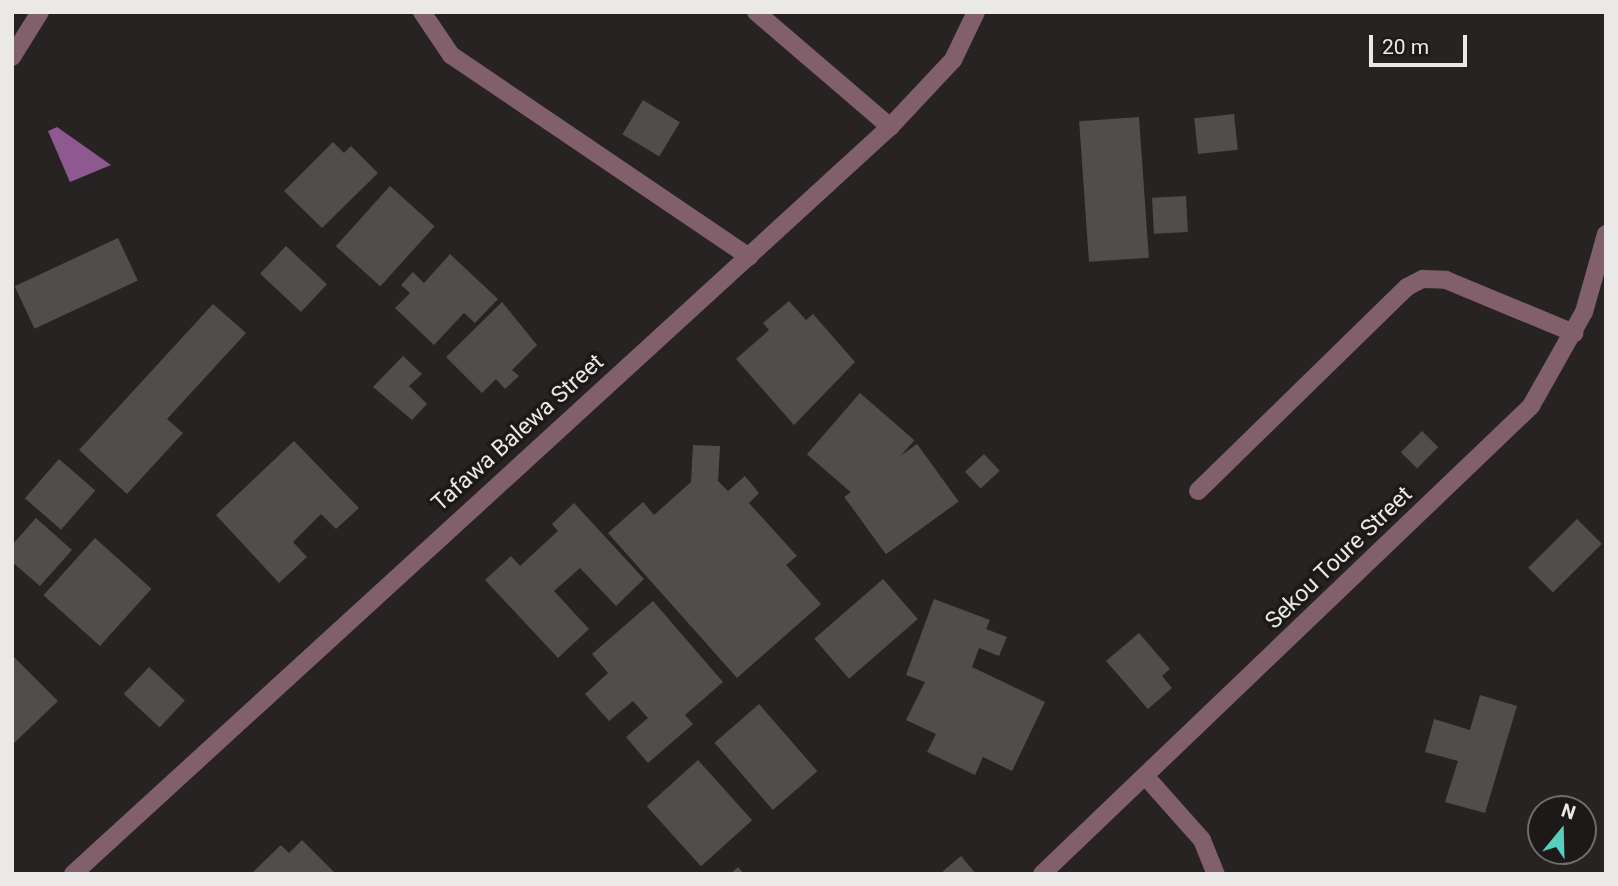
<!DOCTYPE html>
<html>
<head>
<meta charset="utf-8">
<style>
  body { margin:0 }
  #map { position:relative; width:1618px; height:886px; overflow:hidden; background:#272322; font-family:Roboto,sans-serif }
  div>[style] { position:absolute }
  .water>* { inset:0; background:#8e5990 }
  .building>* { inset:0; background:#504d4a; transform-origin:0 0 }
  .minor>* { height:18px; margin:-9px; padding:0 9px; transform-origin:9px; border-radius:9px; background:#815f6b }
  span { translate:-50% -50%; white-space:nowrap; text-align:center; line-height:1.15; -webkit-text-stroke:7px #1d1919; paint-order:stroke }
  .street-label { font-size:23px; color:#ebe8e8 }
  .frame { position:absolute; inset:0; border:14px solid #ebe8e8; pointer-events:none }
  .north { position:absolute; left:1527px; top:795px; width:70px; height:70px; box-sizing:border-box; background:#1d1919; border:2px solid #6f6c6c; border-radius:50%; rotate:19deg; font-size:19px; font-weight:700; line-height:28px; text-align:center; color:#ebe8e8 }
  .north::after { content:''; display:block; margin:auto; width:24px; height:32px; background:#58cebf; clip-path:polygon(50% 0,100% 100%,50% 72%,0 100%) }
  .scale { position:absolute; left:1369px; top:35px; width:98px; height:32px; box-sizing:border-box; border:4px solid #ebe8e8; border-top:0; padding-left:9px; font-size:21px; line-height:24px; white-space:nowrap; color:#ebe8e8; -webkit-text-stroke:5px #1d1919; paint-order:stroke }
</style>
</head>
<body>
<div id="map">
  <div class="water">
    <div style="clip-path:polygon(57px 127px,111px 165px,70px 182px,48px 131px)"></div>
  </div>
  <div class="building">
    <div style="left:643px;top:100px;width:43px;height:40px;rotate:31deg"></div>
    <div style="left:1234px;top:114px;width:36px;height:40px;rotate:84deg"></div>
    <div style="left:1139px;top:117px;width:141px;height:60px;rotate:86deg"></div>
    <div style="clip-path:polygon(333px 142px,344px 153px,351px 146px,378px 173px,322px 228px,284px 191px)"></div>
    <div style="left:390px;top:186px;width:60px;height:81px;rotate:42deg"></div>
    <div style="left:1186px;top:196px;width:36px;height:34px;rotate:87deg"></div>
    <div style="left:118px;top:238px;width:47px;height:114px;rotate:65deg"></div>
    <div style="left:286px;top:246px;width:56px;height:38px;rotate:43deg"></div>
    <div style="clip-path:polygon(450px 254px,498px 299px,475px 323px,464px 313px,434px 345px,395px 308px,410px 293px,401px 285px,413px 272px,424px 283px)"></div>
    <div style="clip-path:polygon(789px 301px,806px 320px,813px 314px,855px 362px,794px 425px,736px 359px,769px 330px,763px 323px)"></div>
    <div style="clip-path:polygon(502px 302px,537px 345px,512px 370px,519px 376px,505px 389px,496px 379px,482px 393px,446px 357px)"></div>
    <div style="clip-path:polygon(213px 304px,246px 333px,167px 419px,183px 433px,127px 494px,79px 450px)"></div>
    <div style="clip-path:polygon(403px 356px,422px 374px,409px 386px,427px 404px,412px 420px,373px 387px)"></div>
    <div style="left:860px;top:393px;width:72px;height:81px;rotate:41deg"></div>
    <div style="left:1422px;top:431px;width:23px;height:30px;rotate:45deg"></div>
    <div style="clip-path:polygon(294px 441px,359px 508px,336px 529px,321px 514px,293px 542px,307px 557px,279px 583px,216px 515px)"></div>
    <div style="left:917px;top:444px;width:71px;height:90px;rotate:54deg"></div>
    <div style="clip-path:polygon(693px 445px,720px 446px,718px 481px,728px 491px,745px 476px,759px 493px,749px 503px,797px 556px,786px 565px,821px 604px,737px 678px,608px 533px,643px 502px,654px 515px,691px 482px)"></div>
    <div style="left:984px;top:454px;width:23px;height:26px;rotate:47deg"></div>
    <div style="left:59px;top:459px;width:48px;height:52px;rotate:41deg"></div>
    <div style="clip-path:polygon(574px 503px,644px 579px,616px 606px,580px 568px,554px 591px,589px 629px,558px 658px,485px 580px,511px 556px,520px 566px,558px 531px,552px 524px)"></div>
    <div style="clip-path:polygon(36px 518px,72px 550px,40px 586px,12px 562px,12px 545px)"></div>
    <div style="left:1577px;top:519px;width:35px;height:69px;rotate:45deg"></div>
    <div style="left:95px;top:538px;width:76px;height:77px;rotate:42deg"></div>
    <div style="left:883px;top:579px;width:53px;height:91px;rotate:49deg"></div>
    <div style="clip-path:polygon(934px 599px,990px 620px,986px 629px,1007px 637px,999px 656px,979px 648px,972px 667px,1045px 702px,1012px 771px,983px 757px,975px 775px,927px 752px,936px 734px,906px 720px,925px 682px,906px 675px)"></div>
    <div style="clip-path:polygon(653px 601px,723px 682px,685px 715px,693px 724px,648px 763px,626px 737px,648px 718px,633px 701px,609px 721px,585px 694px,608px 673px,592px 654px)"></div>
    <div style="clip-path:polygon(1139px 633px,1170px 669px,1162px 676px,1172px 688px,1148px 709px,1106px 661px)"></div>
    <div style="clip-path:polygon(12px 655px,58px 701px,12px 745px)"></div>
    <div style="left:149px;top:667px;width:49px;height:37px;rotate:43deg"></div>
    <div style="clip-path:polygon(1480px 695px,1517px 706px,1485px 813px,1445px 802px,1458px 761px,1425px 752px,1434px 719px,1470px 730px)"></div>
    <div style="left:759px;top:704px;width:89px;height:59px;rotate:49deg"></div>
    <div style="left:698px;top:760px;width:81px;height:69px;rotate:48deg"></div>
    <div style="clip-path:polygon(302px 840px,336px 874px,251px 874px,281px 845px,289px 853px)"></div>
    <div style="clip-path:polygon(961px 856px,976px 874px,945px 874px,943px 871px)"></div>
    <div style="clip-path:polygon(738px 867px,744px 874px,730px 874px)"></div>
  </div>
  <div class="minor">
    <div style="left:422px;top:12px;width:52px;rotate:56deg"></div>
    <div style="left:451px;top:55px;width:360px;rotate:34.1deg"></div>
    <div style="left:756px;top:12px;width:177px;rotate:40.6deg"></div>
    <div style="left:12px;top:57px;width:53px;rotate:-58.1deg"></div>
    <div style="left:1198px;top:491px;width:292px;rotate:-44.3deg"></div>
    <div style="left:1407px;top:287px;width:18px;rotate:-27deg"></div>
    <div style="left:1423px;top:279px;width:23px;rotate:2deg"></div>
    <div style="left:1446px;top:280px;width:139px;rotate:22.5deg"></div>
    <div style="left:1147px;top:778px;width:83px;rotate:48.4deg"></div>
    <div style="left:1202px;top:840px;width:37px;rotate:68deg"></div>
    <div style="left:73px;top:874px;width:1107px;rotate:-42.44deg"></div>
    <div style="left:890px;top:127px;width:92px;rotate:-46.8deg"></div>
    <div style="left:953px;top:60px;width:53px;rotate:-64.4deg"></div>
    <div style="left:1042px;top:874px;width:677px;rotate:-43.74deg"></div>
    <div style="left:1531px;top:406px;width:108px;rotate:-60.6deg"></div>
    <div style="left:1584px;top:312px;width:81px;rotate:-74.2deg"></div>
  </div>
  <div class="street-label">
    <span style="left:518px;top:433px;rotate:-42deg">Tafawa Balewa Street</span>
    <span style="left:1339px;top:558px;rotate:-44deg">Sekou Toure Street</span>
  </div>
  <div class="frame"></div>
  <div class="north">N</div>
  <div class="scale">20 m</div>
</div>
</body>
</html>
